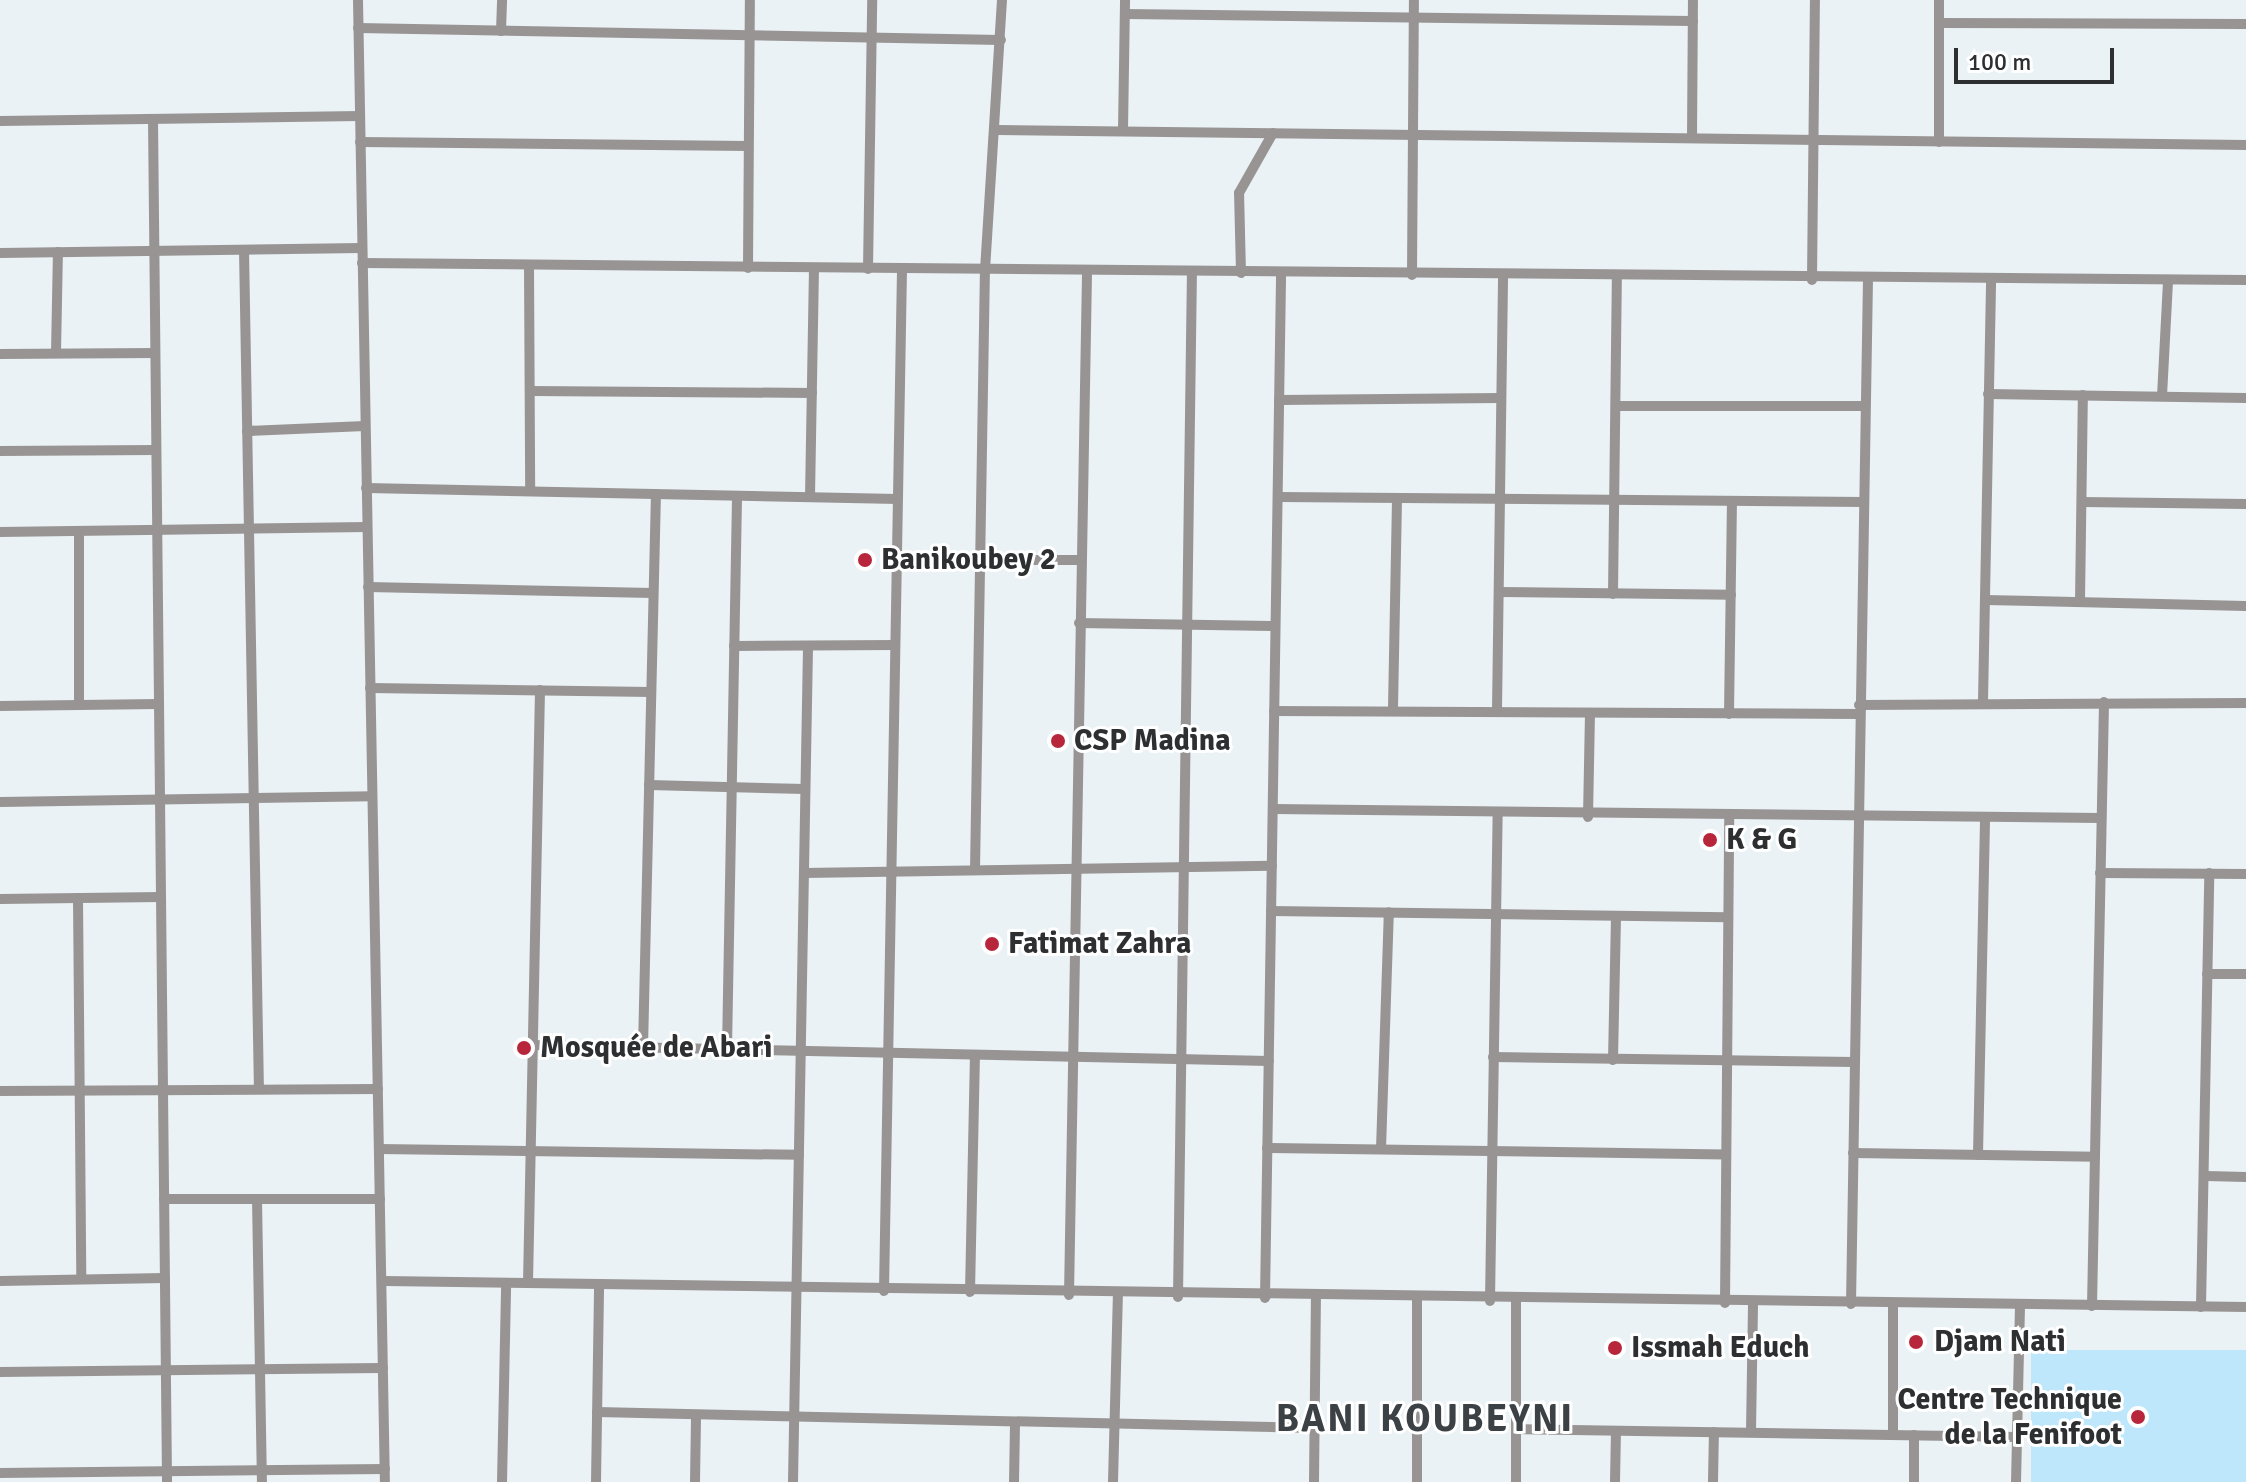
<!DOCTYPE html>
<html>
<head>
<meta charset="utf-8">
<style>
  body { margin:0 }
  #map { position:relative; width:2246px; height:1482px; overflow:hidden; background:#eaf2f5; font-family:Signika,sans-serif }
  div>[style] { position:absolute }
  .green>* { inset:0; background:#bee7fb; transform-origin:0 0 }
  .minor>* { height:10px; margin:-5px; padding:0 5px; transform-origin:5px; border-radius:5px; background:#989494 }
  .dots>* { width:22px; height:22px; translate:-50% -50%; box-sizing:border-box; border:4px solid #fff; border-radius:50% }
  span { translate:-50% -50%; white-space:nowrap; text-align:center; line-height:1.15; -webkit-text-stroke:6px #fff; paint-order:stroke }
  .poi-label { font-size:30px; color:#2d2f31; font-weight:700 }
  .left { translate:0 -50%; text-align:left }
  .right { translate:-100% -50%; text-align:right }
  .district-label { font-size:38px; color:#3b4144; font-weight:700; letter-spacing:2px }
  .scale { position:absolute; left:1954px; top:48px; width:160px; height:36px; box-sizing:border-box; border:4px solid #2d2f31; border-top:0; padding-left:10px; font-size:24px; line-height:28px; white-space:nowrap; color:#2d2f31; -webkit-text-stroke:6px #fff; paint-order:stroke }
</style>
</head>
<body>
<div id="map">
  <div class="green">
    <div style="left:2031px;top:1350px;width:215px;height:132px"></div>
  </div>
  <div class="minor">
    <div style="left:358px;top:0;width:1482px;rotate:88.96deg"></div>
    <div style="left:1125px;top:14px;width:568px;rotate:0.71deg"></div>
    <div style="left:1939px;top:23px;width:307px;rotate:0.2deg"></div>
    <div style="left:358px;top:28px;width:643px;rotate:1.07deg"></div>
    <div style="left:501px;top:31px;width:31px;rotate:-88deg"></div>
    <div style="left:153px;top:119px;width:1363px;rotate:89.41deg"></div>
    <div style="left:0;top:121px;width:360px;rotate:-0.8deg"></div>
    <div style="left:997px;top:130px;width:1249px;rotate:0.69deg"></div>
    <div style="left:1123px;top:130px;width:130px;rotate:-89.1deg"></div>
    <div style="left:1692px;top:138px;width:138px;rotate:-89.6deg"></div>
    <div style="left:360px;top:142px;width:388px;rotate:0.6deg"></div>
    <div style="left:1939px;top:142px;width:142px;rotate:-90deg"></div>
    <div style="left:244px;top:250px;width:839px;rotate:88.98deg"></div>
    <div style="left:0;top:253px;width:362px;rotate:-0.8deg"></div>
    <div style="left:362px;top:263px;width:1884px;rotate:0.52deg"></div>
    <div style="left:529px;top:265px;width:225px;rotate:89.7deg"></div>
    <div style="left:748px;top:268px;width:268px;rotate:-89.6deg"></div>
    <div style="left:868px;top:269px;width:269px;rotate:-89.1deg"></div>
    <div style="left:1241px;top:273px;width:80px;rotate:-91.4deg"></div>
    <div style="left:1239px;top:193px;width:69px;rotate:-60.5deg"></div>
    <div style="left:1412px;top:275px;width:275px;rotate:-89.6deg"></div>
    <div style="left:1812px;top:280px;width:280px;rotate:-89.4deg"></div>
    <div style="left:56px;top:353px;width:101px;rotate:-88.9deg"></div>
    <div style="left:0;top:354px;width:155px;rotate:-0.4deg"></div>
    <div style="left:530px;top:391px;width:282px;rotate:0.4deg"></div>
    <div style="left:1988px;top:394px;width:258px;rotate:0.9deg"></div>
    <div style="left:2162px;top:396px;width:116px;rotate:-87deg"></div>
    <div style="left:1279px;top:400px;width:222px;rotate:-0.5deg"></div>
    <div style="left:1617px;top:406px;width:248px"></div>
    <div style="left:247px;top:431px;width:118px;rotate:-2.4deg"></div>
    <div style="left:0;top:451px;width:156px;rotate:-0.4deg"></div>
    <div style="left:366px;top:488px;width:532px;rotate:1.18deg"></div>
    <div style="left:810px;top:497px;width:229px;rotate:-89deg"></div>
    <div style="left:1278px;top:497px;width:586px;rotate:0.49deg"></div>
    <div style="left:2082px;top:502px;width:164px;rotate:0.7deg"></div>
    <div style="left:0;top:532px;width:367px;rotate:-0.8deg"></div>
    <div style="left:897px;top:560px;width:183px"></div>
    <div style="left:368px;top:587px;width:285px;rotate:1.2deg"></div>
    <div style="left:1499px;top:592px;width:232px;rotate:0.7deg"></div>
    <div style="left:1613px;top:594px;width:317px;rotate:-89.3deg"></div>
    <div style="left:1985px;top:600px;width:261px;rotate:1.3deg"></div>
    <div style="left:2080px;top:601px;width:206px;rotate:-89.2deg"></div>
    <div style="left:1079px;top:623px;width:196px;rotate:0.9deg"></div>
    <div style="left:734px;top:646px;width:161px;rotate:-0.4deg"></div>
    <div style="left:370px;top:688px;width:281px;rotate:0.8deg"></div>
    <div style="left:1983px;top:702px;width:422px;rotate:-88.9deg"></div>
    <div style="left:79px;top:705px;width:174px;rotate:-90deg"></div>
    <div style="left:1859px;top:705px;width:387px;rotate:-0.3deg"></div>
    <div style="left:0;top:706px;width:159px;rotate:-0.7deg"></div>
    <div style="left:1393px;top:708px;width:210px;rotate:-88.9deg"></div>
    <div style="left:1497px;top:710px;width:434px;rotate:-89.2deg"></div>
    <div style="left:1274px;top:711px;width:585px;rotate:0.29deg"></div>
    <div style="left:1729px;top:714px;width:211px;rotate:-89.2deg"></div>
    <div style="left:649px;top:785px;width:156px;rotate:1.5deg"></div>
    <div style="left:0;top:802px;width:372px;rotate:-0.9deg"></div>
    <div style="left:1273px;top:809px;width:828px;rotate:0.62deg"></div>
    <div style="left:1588px;top:817px;width:104px;rotate:-88.9deg"></div>
    <div style="left:975px;top:870px;width:600px;rotate:-89.05deg"></div>
    <div style="left:985px;top:270px;width:271px;rotate:-86.4deg"></div>
    <div style="left:804px;top:873px;width:468px;rotate:-0.9deg"></div>
    <div style="left:2100px;top:873px;width:146px;rotate:0.4deg"></div>
    <div style="left:78px;top:898px;width:381px;rotate:89.5deg"></div>
    <div style="left:0;top:899px;width:161px;rotate:-0.7deg"></div>
    <div style="left:1271px;top:911px;width:456px;rotate:0.8deg"></div>
    <div style="left:2207px;top:974px;width:39px"></div>
    <div style="left:531px;top:1045px;width:738px;rotate:1.24deg"></div>
    <div style="left:643px;top:1048px;width:554px;rotate:-88.66deg"></div>
    <div style="left:727px;top:1049px;width:553px;rotate:-88.96deg"></div>
    <div style="left:1493px;top:1057px;width:362px;rotate:0.8deg"></div>
    <div style="left:1613px;top:1060px;width:143px;rotate:-88.8deg"></div>
    <div style="left:0;top:1091px;width:378px;rotate:-0.3deg"></div>
    <div style="left:1267px;top:1148px;width:458px;rotate:0.8deg"></div>
    <div style="left:379px;top:1149px;width:420px;rotate:0.8deg"></div>
    <div style="left:1381px;top:1149px;width:237px;rotate:-88.1deg"></div>
    <div style="left:1853px;top:1153px;width:242px;rotate:0.9deg"></div>
    <div style="left:1978px;top:1155px;width:338px;rotate:-88.8deg"></div>
    <div style="left:2206px;top:1176px;width:40px;rotate:1.4deg"></div>
    <div style="left:164px;top:1199px;width:216px"></div>
    <div style="left:257px;top:1199px;width:283px;rotate:89deg"></div>
    <div style="left:0;top:1281px;width:165px;rotate:-1deg"></div>
    <div style="left:384px;top:1281px;width:1862px;rotate:0.8deg"></div>
    <div style="left:528px;top:1283px;width:593px;rotate:-88.84deg"></div>
    <div style="left:884px;top:1291px;width:1022px;rotate:-88.99deg"></div>
    <div style="left:970px;top:1292px;width:237px;rotate:-88.8deg"></div>
    <div style="left:1069px;top:1295px;width:1024px;rotate:-88.99deg"></div>
    <div style="left:1178px;top:1297px;width:1024px;rotate:-89.22deg"></div>
    <div style="left:1265px;top:1298px;width:1024px;rotate:-89.1deg"></div>
    <div style="left:1490px;top:1301px;width:487px;rotate:-89.1deg"></div>
    <div style="left:1516px;top:1301px;width:181px;rotate:90deg"></div>
    <div style="left:1725px;top:1303px;width:485px;rotate:-89.5deg"></div>
    <div style="left:1851px;top:1304px;width:1024px;rotate:-89.05deg"></div>
    <div style="left:1893px;top:1304px;width:130px;rotate:90deg"></div>
    <div style="left:2092px;top:1306px;width:604px;rotate:-88.86deg"></div>
    <div style="left:2201px;top:1307px;width:434px;rotate:-88.9deg"></div>
    <div style="left:0;top:1372px;width:383px;rotate:-0.6deg"></div>
    <div style="left:597px;top:1412px;width:718px;rotate:1.28deg"></div>
    <div style="left:1516px;top:1429px;width:502px;rotate:0.91deg"></div>
    <div style="left:1751px;top:1432px;width:129px;rotate:-89.1deg"></div>
    <div style="left:1914px;top:1435px;width:47px;rotate:90deg"></div>
    <div style="left:0;top:1473px;width:385px;rotate:-0.6deg"></div>
    <div style="left:502px;top:1482px;width:199px;rotate:-88.8deg"></div>
    <div style="left:596px;top:1482px;width:197px;rotate:-89.1deg"></div>
    <div style="left:695px;top:1482px;width:67px;rotate:-89.1deg"></div>
    <div style="left:793px;top:1482px;width:836px;rotate:-88.97deg"></div>
    <div style="left:1014px;top:1482px;width:60px;rotate:-89deg"></div>
    <div style="left:1113px;top:1482px;width:186px;rotate:-88.5deg"></div>
    <div style="left:1314px;top:1482px;width:183px;rotate:-89.4deg"></div>
    <div style="left:1417px;top:1482px;width:182px;rotate:-90deg"></div>
    <div style="left:1615px;top:1482px;width:51px;rotate:-88.9deg"></div>
    <div style="left:1713px;top:1482px;width:50px;rotate:-88.9deg"></div>
    <div style="left:2016px;top:1482px;width:177px;rotate:-88.7deg"></div>
  </div>
  <div class="dots">
    <div style="left:865px;top:560px;background:#b7263a"></div>
    <div style="left:1058px;top:741px;background:#b7263a"></div>
    <div style="left:1710px;top:840px;background:#b7263a"></div>
    <div style="left:992px;top:944px;background:#b7263a"></div>
    <div style="left:524px;top:1048px;background:#b7263a"></div>
    <div style="left:1916px;top:1342px;background:#b7263a"></div>
    <div style="left:1615px;top:1348px;background:#b7263a"></div>
    <div style="left:2138px;top:1417px;background:#b7263a"></div>
  </div>
  <div class="poi-label">
    <span class="left" style="left:881px;top:560px">Banikoubey 2</span>
    <span class="left" style="left:1074px;top:741px">CSP Madina</span>
    <span class="left" style="left:1726px;top:840px">K &amp; G</span>
    <span class="left" style="left:1008px;top:944px">Fatimat Zahra</span>
    <span class="left" style="left:540px;top:1048px">Mosquée de Abari</span>
    <span class="left" style="left:1934px;top:1342px">Djam Nati</span>
    <span class="left" style="left:1631px;top:1348px">Issmah Educh</span>
    <span class="right" style="left:2122px;top:1417px">Centre Technique<br>de la Fenifoot</span>
  </div>
  <div class="district-label">
    <span style="left:1425px;top:1419px">BANI KOUBEYNI</span>
  </div>
  <div class="scale">100 m</div>
</div>
</body>
</html>
